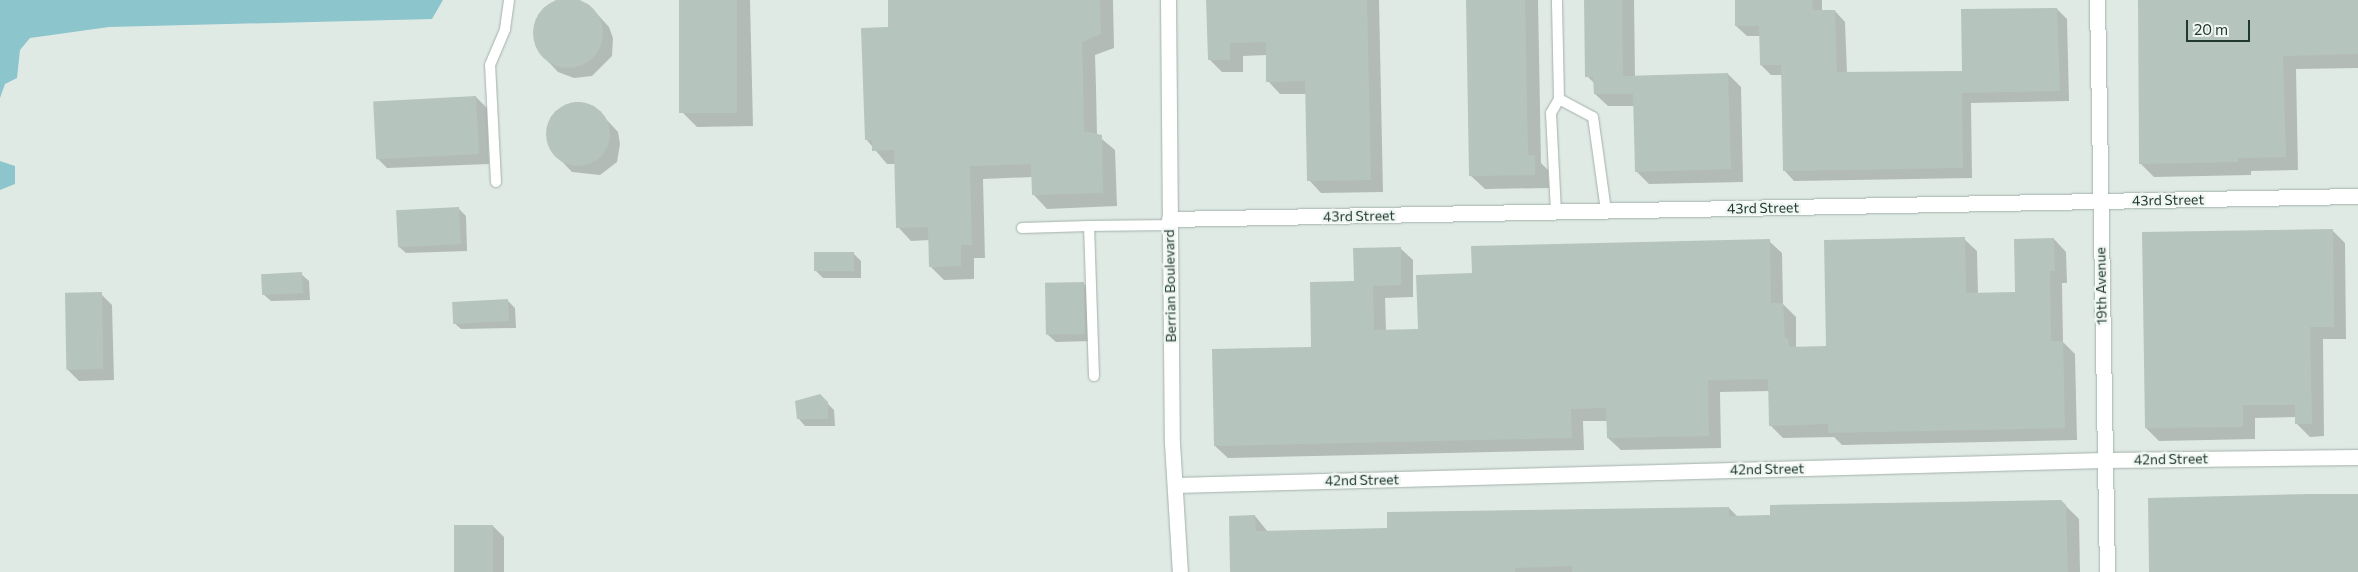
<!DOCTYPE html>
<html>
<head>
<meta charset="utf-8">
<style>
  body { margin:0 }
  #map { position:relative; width:2358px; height:572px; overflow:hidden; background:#e0eae5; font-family:Commissioner,sans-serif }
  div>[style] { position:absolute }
  .water>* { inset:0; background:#8cc5cb }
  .shadow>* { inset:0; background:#0003 }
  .building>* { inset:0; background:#b6c4be; transform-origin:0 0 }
  .round { border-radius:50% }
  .roads { filter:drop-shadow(0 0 1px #a3b1ab) drop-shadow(0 0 1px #a3b1ab) }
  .lane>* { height:10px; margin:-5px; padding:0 5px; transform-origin:5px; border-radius:5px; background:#fff }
  .street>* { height:15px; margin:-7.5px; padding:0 7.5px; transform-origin:7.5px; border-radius:7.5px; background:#fff }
  .secondary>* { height:15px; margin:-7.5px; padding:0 7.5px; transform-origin:7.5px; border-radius:7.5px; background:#fff }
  span { translate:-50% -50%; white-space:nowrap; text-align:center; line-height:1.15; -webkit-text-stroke:4.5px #f0f7f3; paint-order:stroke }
  .street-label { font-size:14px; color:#223931 }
  .scale { position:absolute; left:2186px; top:20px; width:64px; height:22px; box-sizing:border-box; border:2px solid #223931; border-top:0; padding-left:6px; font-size:15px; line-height:18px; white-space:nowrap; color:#223931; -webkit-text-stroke:4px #f0f7f3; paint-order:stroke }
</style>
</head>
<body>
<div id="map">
  <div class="water">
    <div style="clip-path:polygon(0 0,443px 0,432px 19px,109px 27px,30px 38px,20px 50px,17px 78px,5px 84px,0 98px)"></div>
    <div style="clip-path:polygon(0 161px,15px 166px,15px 184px,0 190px)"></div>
  </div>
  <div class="shadow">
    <div style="clip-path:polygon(564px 0,577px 0,589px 5px,609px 27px,613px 38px,612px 56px,592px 76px,574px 78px,558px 72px,541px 54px,534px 35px,539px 14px,545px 7px)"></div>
    <div style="clip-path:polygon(680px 0,750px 0,753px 126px,697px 127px,683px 113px)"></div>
    <div style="clip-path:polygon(889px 0,1113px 0,1114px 48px,1095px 55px,1096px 87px,1097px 135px,1115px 150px,1117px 206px,1047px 209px,1034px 195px,1033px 177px,983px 179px,985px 258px,974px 258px,974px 279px,944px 280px,930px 266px,930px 240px,911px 241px,898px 227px,896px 164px,887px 164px,866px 139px,890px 28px)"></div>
    <div style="clip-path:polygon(1207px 0,1379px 0,1383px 192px,1321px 193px,1309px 180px,1306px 94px,1280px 94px,1268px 81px,1267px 55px,1243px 56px,1243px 72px,1222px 72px,1209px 59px)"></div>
    <div style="clip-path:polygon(1467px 0,1538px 0,1541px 163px,1548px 170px,1549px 188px,1485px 189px,1471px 176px)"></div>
    <div style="clip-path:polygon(1585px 0,1634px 0,1635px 77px,1728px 74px,1741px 87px,1743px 182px,1649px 184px,1636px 171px,1635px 106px,1608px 106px,1595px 94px,1595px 84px,1587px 76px)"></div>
    <div style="clip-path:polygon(1736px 0,1822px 0,1822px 11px,1835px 11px,1845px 22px,1847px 73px,1964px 72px,2057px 9px,2067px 19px,2069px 101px,1971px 103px,1972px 178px,1794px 181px,1784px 170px,1783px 75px,1771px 75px,1761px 65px,1760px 36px,1747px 36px,1736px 26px)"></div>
    <div style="clip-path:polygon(2139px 0,2358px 0,2358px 68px,2296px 69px,2298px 170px,2251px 171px,2251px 175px,2154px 177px,2140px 163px)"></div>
    <div style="clip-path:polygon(476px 97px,487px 108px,489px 164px,387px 168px,376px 157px)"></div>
    <div style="clip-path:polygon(578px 102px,594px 106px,618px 132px,620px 144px,617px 162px,600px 175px,572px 172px,550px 149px,550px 118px,565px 105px)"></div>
    <div style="clip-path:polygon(459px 209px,466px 216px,467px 251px,406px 253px,398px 246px)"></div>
    <div style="clip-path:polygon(2332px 230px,2345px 243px,2346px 339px,2323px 339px,2324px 436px,2310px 437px,2297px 424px,2297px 417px,2255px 418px,2255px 439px,2159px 441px,2146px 428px)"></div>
    <div style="clip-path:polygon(1964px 239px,1977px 251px,1978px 294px,2017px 293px,2054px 239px,2066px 252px,2067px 283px,2062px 283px,2063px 342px,2075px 354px,2077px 440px,1842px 445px,1834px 437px,1783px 438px,1770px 425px,1770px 391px,1720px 392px,1721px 448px,1621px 450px,1608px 438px,1608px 421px,1583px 421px,1584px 450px,1228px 458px,1215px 446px,1312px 348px,1355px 282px,1400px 248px,1413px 260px,1413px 297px,1385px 298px,1386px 331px,1419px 330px,1473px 275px,1769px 241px,1782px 253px,1783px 304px,1796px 317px,1796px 348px,1827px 348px)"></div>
    <div style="clip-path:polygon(853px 253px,861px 261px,861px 278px,823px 278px,816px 271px)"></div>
    <div style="clip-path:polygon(301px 274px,309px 281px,310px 300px,271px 301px,263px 294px)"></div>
    <div style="clip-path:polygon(1083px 283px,1091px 291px,1092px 341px,1056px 342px,1048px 335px)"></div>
    <div style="clip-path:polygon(101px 294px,112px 305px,114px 380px,79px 381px,68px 370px)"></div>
    <div style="clip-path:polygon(508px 301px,515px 308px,516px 328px,461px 329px,453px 322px)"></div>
    <div style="clip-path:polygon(819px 395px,834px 410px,835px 426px,805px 426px,798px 418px)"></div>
    <div style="clip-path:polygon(2061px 501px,2079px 519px,2080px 572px,1231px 572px,1255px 516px,1268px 532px,1389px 530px,1729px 508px,1738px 517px)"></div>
    <div style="clip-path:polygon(493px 526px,504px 537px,504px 572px,456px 572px)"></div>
  </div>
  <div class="building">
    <div class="round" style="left:533px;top:-2px;width:70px;height:70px"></div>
    <div style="left:679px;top:0;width:58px;height:113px"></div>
    <div style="clip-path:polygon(888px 0,1100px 0,1101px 34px,1082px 42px,1083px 73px,1084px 131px,1102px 135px,1103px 193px,1032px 195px,1031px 164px,970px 166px,972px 245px,961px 245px,961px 266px,929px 267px,928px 227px,896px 228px,894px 150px,872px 151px,872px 140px,865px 140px,861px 28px,888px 27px)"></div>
    <div style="clip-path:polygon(1206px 0,1367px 0,1371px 180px,1307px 181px,1305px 81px,1266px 82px,1266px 42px,1230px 43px,1230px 60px,1208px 60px)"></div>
    <div style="clip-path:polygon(1466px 0,1525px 0,1528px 155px,1535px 155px,1535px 175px,1469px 176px)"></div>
    <div style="clip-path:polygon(1584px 0,1622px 0,1623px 76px,1728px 73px,1731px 169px,1635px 172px,1633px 94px,1594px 94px,1593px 77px,1585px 77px)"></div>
    <div style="clip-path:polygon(1735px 0,1812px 0,1813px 10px,1835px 10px,1837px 72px,1962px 71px,1961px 9px,2057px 8px,2060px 91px,1962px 93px,1963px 168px,1783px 171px,1781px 65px,1760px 65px,1759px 26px,1735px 26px)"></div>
    <div style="clip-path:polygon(2138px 0,2358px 0,2358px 54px,2283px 56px,2286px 157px,2238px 158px,2238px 162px,2139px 164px)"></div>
    <div style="left:476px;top:96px;width:58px;height:103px;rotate:87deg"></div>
    <div class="round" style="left:546px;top:102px;width:64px;height:64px"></div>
    <div style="left:459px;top:207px;width:37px;height:63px;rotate:87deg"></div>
    <div style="clip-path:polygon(2333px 229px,2334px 327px,2310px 327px,2312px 424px,2295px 424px,2295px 405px,2243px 405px,2243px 427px,2145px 428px,2142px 232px)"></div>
    <div style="clip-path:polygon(1965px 237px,1966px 293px,2015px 292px,2014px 239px,2054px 238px,2055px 271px,2050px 271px,2051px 341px,2063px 341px,2065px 428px,1828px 433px,1828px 424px,1769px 426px,1768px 379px,1708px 380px,1709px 436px,1607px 438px,1606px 408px,1571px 409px,1572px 438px,1214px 446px,1212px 349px,1311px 347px,1310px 282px,1354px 281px,1353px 248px,1401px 247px,1401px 285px,1373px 286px,1374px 330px,1418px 329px,1416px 275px,1472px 273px,1471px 246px,1770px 239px,1771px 303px,1783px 303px,1785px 338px,1788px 338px,1789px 347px,1826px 346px,1824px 240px)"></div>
    <div style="left:854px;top:252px;width:19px;height:40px;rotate:90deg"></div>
    <div style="left:302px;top:272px;width:21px;height:41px;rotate:87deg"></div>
    <div style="left:1084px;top:282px;width:52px;height:39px;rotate:89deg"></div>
    <div style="left:102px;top:292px;width:77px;height:37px;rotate:89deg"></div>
    <div style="left:508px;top:299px;width:22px;height:56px;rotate:87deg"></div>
    <div style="clip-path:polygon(820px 394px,828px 402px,828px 419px,797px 419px,795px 401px)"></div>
    <div style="clip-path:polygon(2308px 494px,2358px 494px,2358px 572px,2149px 572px,2148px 498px)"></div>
    <div style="clip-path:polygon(2061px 500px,2066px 505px,2068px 572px,1572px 572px,1572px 566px,1515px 568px,1515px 572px,1230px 572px,1229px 516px,1255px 515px,1256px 531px,1387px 528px,1387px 512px,1729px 507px,1729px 516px,1770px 515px,1770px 505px)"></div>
    <div style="left:454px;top:525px;width:39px;height:47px"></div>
  </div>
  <div class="roads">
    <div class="lane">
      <div style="left:1559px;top:99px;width:38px;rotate:28deg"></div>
      <div style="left:1593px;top:117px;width:95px;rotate:82.1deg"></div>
      <div style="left:496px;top:182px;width:117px;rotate:-92.9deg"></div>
      <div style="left:490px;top:65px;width:39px;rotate:-67deg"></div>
      <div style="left:505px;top:29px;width:29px;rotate:-82deg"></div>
      <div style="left:1556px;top:212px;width:99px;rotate:-92.9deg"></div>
      <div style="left:1551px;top:113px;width:16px;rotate:-60deg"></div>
      <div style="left:1559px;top:99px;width:99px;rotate:-91.2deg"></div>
      <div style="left:1022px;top:228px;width:67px;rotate:-1.7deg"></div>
      <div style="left:1094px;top:376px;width:150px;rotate:-91.9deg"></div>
      <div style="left:1089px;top:226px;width:80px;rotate:-0.7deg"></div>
    </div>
    <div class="street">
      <div style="left:1168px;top:0;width:443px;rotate:89.5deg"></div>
      <div style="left:1172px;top:443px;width:129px;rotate:86.5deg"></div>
      <div style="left:1169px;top:219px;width:1189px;rotate:-1.11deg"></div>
      <div style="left:1175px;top:485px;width:929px;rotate:-1.54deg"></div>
      <div style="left:2104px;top:460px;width:254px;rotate:-0.7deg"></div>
    </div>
    <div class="secondary">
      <div style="left:2097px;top:0;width:572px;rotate:89deg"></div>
    </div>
  </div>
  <div class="street-label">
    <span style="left:2168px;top:200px;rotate:-1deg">43rd Street</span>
    <span style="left:1763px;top:208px;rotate:-1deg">43rd Street</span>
    <span style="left:1359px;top:216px;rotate:-1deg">43rd Street</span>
    <span style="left:1170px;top:286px;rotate:-91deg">Berrian Boulevard</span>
    <span style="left:2101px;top:286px;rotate:-91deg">19th Avenue</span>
    <span style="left:2171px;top:459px;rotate:-1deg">42nd Street</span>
    <span style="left:1767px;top:469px;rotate:-1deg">42nd Street</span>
    <span style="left:1362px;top:480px;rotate:-1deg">42nd Street</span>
  </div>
  <div class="scale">20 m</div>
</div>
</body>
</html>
